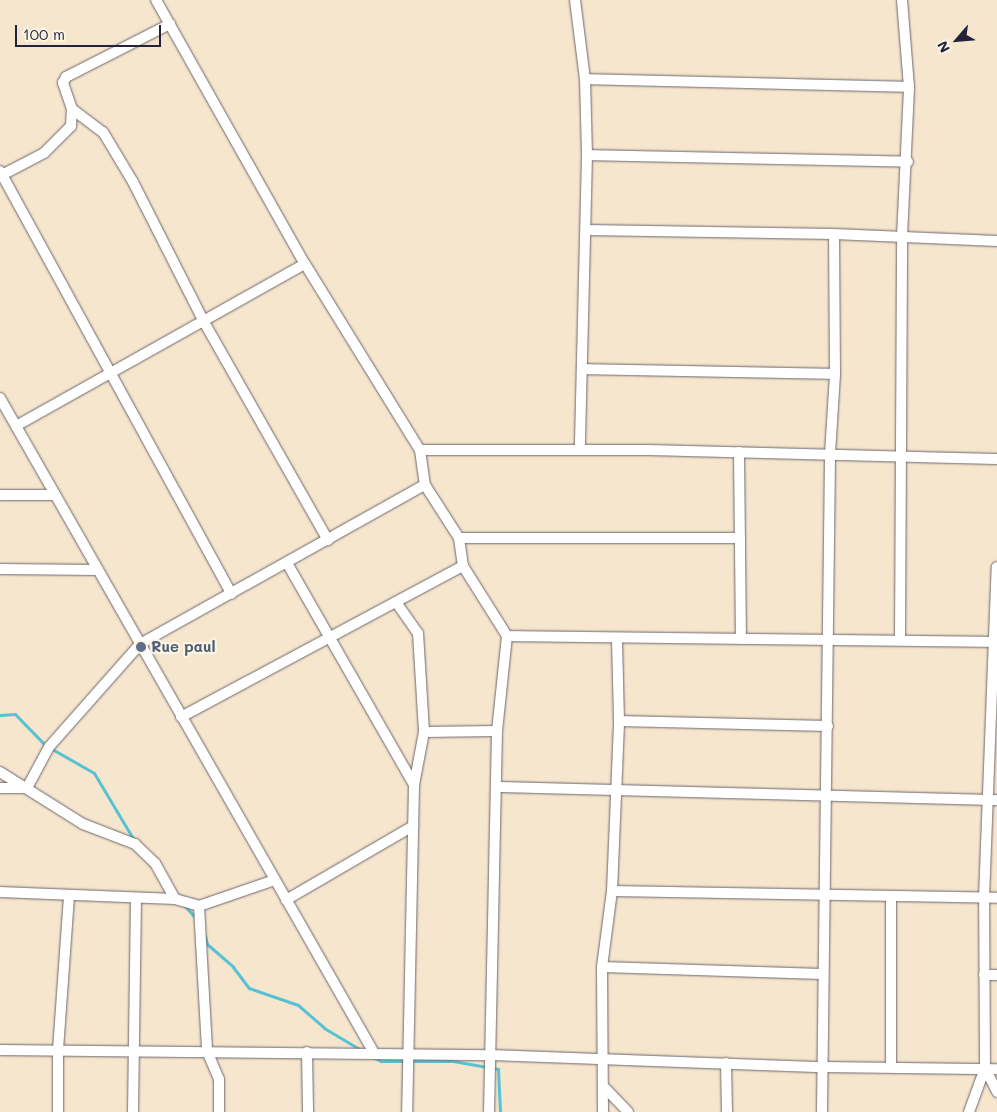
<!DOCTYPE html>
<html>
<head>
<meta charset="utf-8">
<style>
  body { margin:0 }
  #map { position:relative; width:997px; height:1112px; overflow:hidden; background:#f6e6cd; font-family:Mali,sans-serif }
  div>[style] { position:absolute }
  .stream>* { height:3px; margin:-1.5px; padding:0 1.5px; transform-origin:1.5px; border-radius:1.5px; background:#58c2d4 }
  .roads { filter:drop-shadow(0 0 1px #6c676e) drop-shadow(0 0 1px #6c676e) }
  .minor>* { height:10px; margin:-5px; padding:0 5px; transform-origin:5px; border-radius:5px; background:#fff }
  .dots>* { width:14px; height:14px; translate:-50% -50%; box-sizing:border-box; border:2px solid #fcf5e5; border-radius:50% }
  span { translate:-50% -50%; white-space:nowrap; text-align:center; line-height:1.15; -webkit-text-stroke:4.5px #fcf5e5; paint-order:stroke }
  .service-label { font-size:15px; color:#4e5e75; font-weight:700 }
  .left { translate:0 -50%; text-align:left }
  .north { position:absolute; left:932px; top:15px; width:50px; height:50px; -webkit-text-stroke:4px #fcf5e5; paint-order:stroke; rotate:243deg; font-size:14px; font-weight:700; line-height:20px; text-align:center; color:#22223b }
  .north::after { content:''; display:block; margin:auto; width:18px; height:22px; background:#22223b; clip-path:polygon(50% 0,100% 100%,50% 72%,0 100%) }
  .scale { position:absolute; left:15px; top:25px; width:146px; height:22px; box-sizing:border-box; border:2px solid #22223b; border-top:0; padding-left:6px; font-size:15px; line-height:18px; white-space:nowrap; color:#22223b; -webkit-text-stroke:4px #fcf5e5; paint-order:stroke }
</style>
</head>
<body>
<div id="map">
  <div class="stream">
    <div style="left:0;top:715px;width:15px;rotate:-4deg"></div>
    <div style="left:15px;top:714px;width:43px;rotate:45.9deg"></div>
    <div style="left:45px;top:745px;width:56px;rotate:29.7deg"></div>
    <div style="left:94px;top:773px;width:78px;rotate:59.2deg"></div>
    <div style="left:185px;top:906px;width:18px;rotate:49deg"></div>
    <div style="left:205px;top:936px;width:8px;rotate:76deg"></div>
    <div style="left:207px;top:944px;width:35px;rotate:41deg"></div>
    <div style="left:233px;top:967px;width:26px;rotate:53deg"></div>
    <div style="left:249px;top:988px;width:52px;rotate:19.1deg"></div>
    <div style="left:298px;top:1005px;width:35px;rotate:41deg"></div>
    <div style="left:324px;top:1028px;width:43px;rotate:30.7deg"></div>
    <div style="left:373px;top:1057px;width:9px;rotate:27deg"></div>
    <div style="left:381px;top:1061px;width:72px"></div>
    <div style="left:453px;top:1061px;width:46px;rotate:10.1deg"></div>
    <div style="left:498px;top:1069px;width:43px;rotate:87.3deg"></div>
  </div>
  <div class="roads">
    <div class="minor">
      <div style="left:156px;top:0;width:303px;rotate:60.6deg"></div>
      <div style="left:305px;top:264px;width:219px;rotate:58.3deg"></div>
      <div style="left:420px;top:450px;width:35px;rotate:82deg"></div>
      <div style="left:425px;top:485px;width:63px;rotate:57.3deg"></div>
      <div style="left:459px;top:538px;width:28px;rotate:82deg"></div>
      <div style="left:463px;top:566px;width:83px;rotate:57.8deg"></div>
      <div style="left:507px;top:636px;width:96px;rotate:96deg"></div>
      <div style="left:497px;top:731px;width:381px;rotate:91.2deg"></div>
      <div style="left:575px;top:0;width:80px;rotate:82.8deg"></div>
      <div style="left:585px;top:79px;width:76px;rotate:88.5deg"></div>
      <div style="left:587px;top:155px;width:294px;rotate:91.4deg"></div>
      <div style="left:585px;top:79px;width:324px;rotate:1.4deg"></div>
      <div style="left:72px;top:109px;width:39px;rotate:37deg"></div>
      <div style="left:103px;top:132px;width:58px;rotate:59deg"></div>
      <div style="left:133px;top:182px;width:157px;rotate:63.1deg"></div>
      <div style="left:204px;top:322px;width:251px;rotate:60.4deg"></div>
      <div style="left:587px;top:155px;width:321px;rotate:1.2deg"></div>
      <div style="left:0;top:171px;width:482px;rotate:61.3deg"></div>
      <div style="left:0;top:176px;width:50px;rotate:-27.6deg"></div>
      <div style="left:44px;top:153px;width:38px;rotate:-45deg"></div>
      <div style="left:71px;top:126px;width:17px;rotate:-87deg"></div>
      <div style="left:72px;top:109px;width:28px;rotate:-109deg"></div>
      <div style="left:63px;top:83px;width:7px;rotate:-63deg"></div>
      <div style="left:66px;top:77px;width:117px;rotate:-27deg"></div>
      <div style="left:586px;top:230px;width:248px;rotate:0.9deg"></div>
      <div style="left:834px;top:234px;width:163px;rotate:2.5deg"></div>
      <div style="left:582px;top:369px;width:253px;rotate:1.1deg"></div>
      <div style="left:0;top:398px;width:754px;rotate:60.27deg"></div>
      <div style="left:16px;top:426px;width:331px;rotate:-29.3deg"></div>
      <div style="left:420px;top:450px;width:229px"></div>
      <div style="left:649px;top:450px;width:348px;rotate:1.5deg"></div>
      <div style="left:739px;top:452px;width:187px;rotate:89.4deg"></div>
      <div style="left:0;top:495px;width:55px"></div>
      <div style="left:459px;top:538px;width:281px"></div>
      <div style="left:287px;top:563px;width:256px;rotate:60.2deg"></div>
      <div style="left:0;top:569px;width:98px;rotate:0.6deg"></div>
      <div style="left:396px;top:602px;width:38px;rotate:55deg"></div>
      <div style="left:418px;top:633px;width:99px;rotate:86.5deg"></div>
      <div style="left:424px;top:732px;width:54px;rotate:100.7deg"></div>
      <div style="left:414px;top:785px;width:327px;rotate:91.2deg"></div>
      <div style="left:507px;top:636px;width:490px;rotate:0.7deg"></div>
      <div style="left:900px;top:638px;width:401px;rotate:-89.7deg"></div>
      <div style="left:902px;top:237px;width:150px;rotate:-87.3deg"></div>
      <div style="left:909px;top:87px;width:87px;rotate:-94.6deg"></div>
      <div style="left:181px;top:717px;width:320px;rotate:-28.2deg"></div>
      <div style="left:619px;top:721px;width:209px;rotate:1.4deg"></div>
      <div style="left:424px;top:732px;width:73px;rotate:-0.8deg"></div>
      <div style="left:0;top:772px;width:98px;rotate:32.1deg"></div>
      <div style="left:83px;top:824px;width:56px;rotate:21deg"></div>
      <div style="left:135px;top:844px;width:28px;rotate:44deg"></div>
      <div style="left:155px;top:863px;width:41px;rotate:60.9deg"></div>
      <div style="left:496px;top:787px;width:501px;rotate:1.49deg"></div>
      <div style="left:0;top:788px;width:27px"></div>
      <div style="left:27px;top:788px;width:47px;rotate:-61.8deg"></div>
      <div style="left:49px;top:747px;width:137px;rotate:-48.5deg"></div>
      <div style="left:140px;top:644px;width:326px;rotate:-29.2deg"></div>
      <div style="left:612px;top:891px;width:385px;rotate:1deg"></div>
      <div style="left:0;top:892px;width:175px;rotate:2.3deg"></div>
      <div style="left:175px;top:899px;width:25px;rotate:16deg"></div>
      <div style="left:199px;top:906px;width:80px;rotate:-18.9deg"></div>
      <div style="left:286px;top:900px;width:147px;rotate:-30.2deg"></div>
      <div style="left:199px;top:906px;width:145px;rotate:86.8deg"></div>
      <div style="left:207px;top:1051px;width:30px;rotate:67deg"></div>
      <div style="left:219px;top:1079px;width:33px;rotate:90deg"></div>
      <div style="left:602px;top:967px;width:220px;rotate:1.8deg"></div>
      <div style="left:984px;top:975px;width:13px"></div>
      <div style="left:0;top:1050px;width:490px;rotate:0.6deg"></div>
      <div style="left:490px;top:1055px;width:332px;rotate:2.1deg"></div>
      <div style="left:822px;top:1067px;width:175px;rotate:0.7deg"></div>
      <div style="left:307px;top:1052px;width:60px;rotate:89deg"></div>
      <div style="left:726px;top:1063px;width:49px;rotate:88.8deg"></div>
      <div style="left:891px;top:1067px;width:169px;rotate:-90deg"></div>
      <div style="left:985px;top:1068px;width:27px;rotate:63deg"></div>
      <div style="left:603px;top:1086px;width:36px;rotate:46deg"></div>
      <div style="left:58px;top:1112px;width:62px;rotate:-90deg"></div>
      <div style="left:58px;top:1050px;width:155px;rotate:-85.9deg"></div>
      <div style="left:133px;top:1112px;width:214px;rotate:-89.2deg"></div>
      <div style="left:603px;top:1112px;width:145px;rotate:-90.4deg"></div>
      <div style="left:602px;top:967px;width:77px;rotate:-82.5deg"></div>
      <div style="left:612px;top:891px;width:170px;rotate:-87.6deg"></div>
      <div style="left:619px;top:721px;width:83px;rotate:-91.4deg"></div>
      <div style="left:822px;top:1112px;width:658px;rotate:-89.3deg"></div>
      <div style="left:830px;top:454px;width:80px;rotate:-86.4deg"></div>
      <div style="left:835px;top:374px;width:140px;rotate:-90.4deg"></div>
      <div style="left:969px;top:1112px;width:47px;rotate:-70deg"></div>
      <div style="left:985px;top:1068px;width:170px;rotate:-90.3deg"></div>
      <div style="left:984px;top:898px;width:331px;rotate:-87.8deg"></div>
    </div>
  </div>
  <div class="dots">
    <div style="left:141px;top:647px;background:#5c6f8a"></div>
  </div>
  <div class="service-label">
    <span class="left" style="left:151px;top:647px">Rue paul</span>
  </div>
  <div class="north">N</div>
  <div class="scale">100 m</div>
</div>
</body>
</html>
